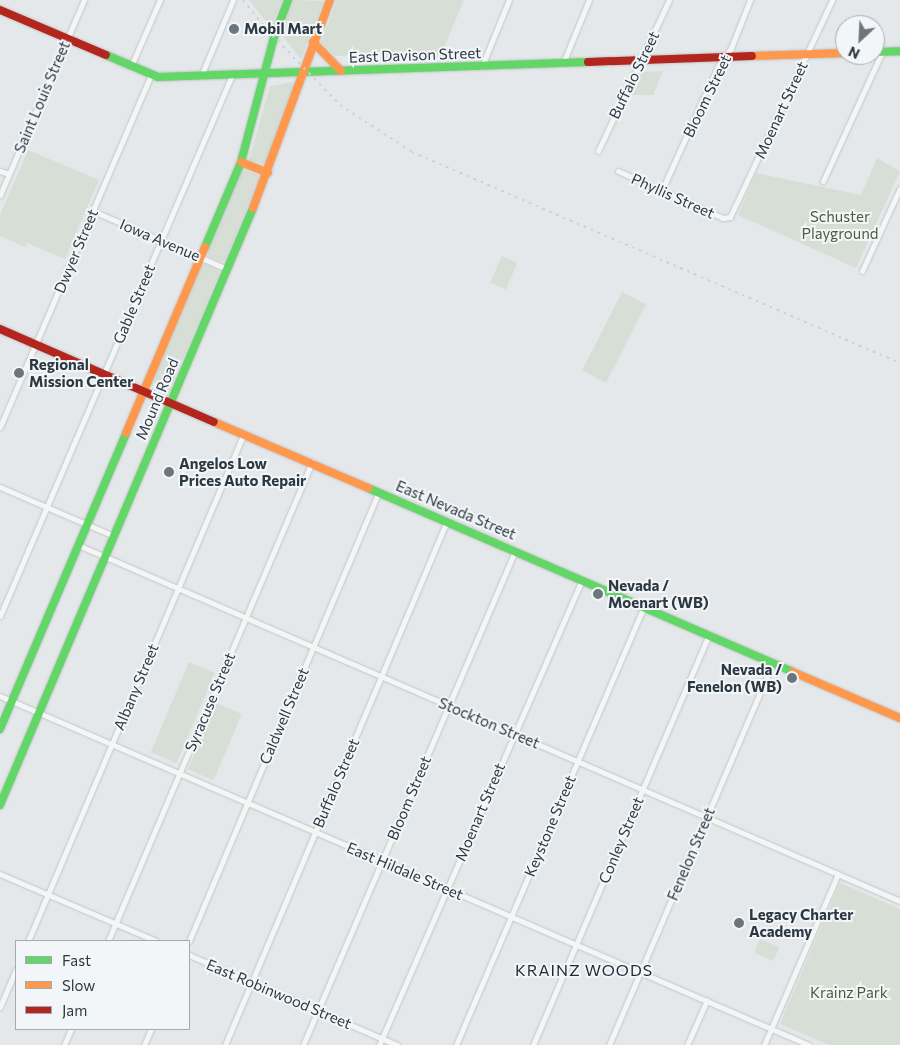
<!DOCTYPE html>
<html>
<head>
<meta charset="utf-8">
<style>
  body { margin:0 }
  #map { position:relative; width:900px; height:1045px; overflow:hidden; background:#e5e8ea; font-family:Commissioner,sans-serif }
  div>[style] { position:absolute }
  .green>* { inset:0; background:#d7ded6; transform-origin:0 0 }
  .roads { filter:drop-shadow(0 0 1px #c3c6c8) drop-shadow(0 0 1px #c3c6c8) }
  .street>* { height:5px; margin:-2.5px; padding:0 2.5px; transform-origin:2.5px; border-radius:2.5px; background:#f4f6f6 }
  .fast>* { height:8px; margin:-4px; padding:0 4px; transform-origin:4px; border-radius:4px; background:#63d668 }
  .slow>* { height:8px; margin:-4px; padding:0 4px; transform-origin:4px; border-radius:4px; background:#ff974d }
  .jam>* { height:8px; margin:-4px; padding:0 4px; transform-origin:4px; border-radius:4px; background:#b3261e }
  .rail>* { height:2px; margin-top:-1px; transform-origin:0; background:repeating-linear-gradient(90deg,#ced0d1 0 2.5px,transparent 0 7.5px) }
  .dots>* { width:14px; height:14px; translate:-50% -50%; box-sizing:border-box; border:2px solid #f3f6f8; border-radius:50% }
  span { translate:-50% -50%; white-space:nowrap; text-align:center; line-height:1.15; -webkit-text-stroke:4px #f3f6f8; paint-order:stroke }
  .poi-label { font-size:15px; color:#2c3943; font-weight:700 }
  .left { translate:0 -50%; text-align:left }
  .right { translate:-100% -50%; text-align:right }
  .street-label { font-size:15px; color:#2c3943 }
  .park-label { font-size:15px; color:#485e39 }
  .neighbourhood-label { font-size:16px; color:#1e2a34; letter-spacing:1px }
  .legend { position:absolute; left:15px; top:940px; width:175px; height:90px; box-sizing:border-box; background:#f3f6f8; border:1px solid #a3aab0; margin:0; padding:6px 9px; list-style:none; font-size:15px; color:#2c3943 }
  .legend li { display:flex; align-items:center; gap:10px; height:25px }
  .legend b { width:25px; border:1px solid #a3aab0 }
  .north { position:absolute; left:835px; top:15px; width:50px; height:50px; box-sizing:border-box; background:#f3f6f8; border:1px solid #a3aab0; border-radius:50%; rotate:205deg; font-size:14px; font-weight:700; line-height:20px; text-align:center; color:#2c3943 }
  .north::after { content:''; display:block; margin:auto; width:18px; height:22px; background:#6d767d; clip-path:polygon(50% 0,100% 100%,50% 72%,0 100%) }
</style>
</head>
<body>
<div id="map">
  <div class="green">
    <div style="clip-path:polygon(249px 0,282px 0,271px 28px)"></div>
    <div style="clip-path:polygon(294px 0,324px 1px,301px 59px,280px 33px)"></div>
    <div style="clip-path:polygon(337px 0,464px 0,440px 57px,390px 59px,389px 55px,335px 56px,321px 43px)"></div>
    <div style="clip-path:polygon(663px 71px,653px 95px,631px 95px,641px 72px)"></div>
    <div style="clip-path:polygon(293px 82px,294px 88px,265px 164px,249px 160px,270px 86px)"></div>
    <div style="clip-path:polygon(28px 150px,99px 180px,65px 259px,27px 243px,25px 247px,0 236px,0 215px)"></div>
    <div style="clip-path:polygon(877px 158px,900px 171px,856px 268px,738px 215px,756px 173px,861px 195px)"></div>
    <div style="clip-path:polygon(244px 170px,258px 175px,259px 180px,225px 260px,221px 262px,209px 257px,207px 251px,241px 171px)"></div>
    <div style="left:502px;top:256px;width:17px;height:29px;rotate:24deg"></div>
    <div style="clip-path:polygon(205px 264px,218px 269px,219px 274px,169px 392px,151px 385px,201px 265px)"></div>
    <div style="left:622px;top:292px;width:27px;height:88px;rotate:27deg"></div>
    <div style="left:189px;top:662px;width:28px;height:98px;rotate:23deg"></div>
    <div style="left:216px;top:703px;width:28px;height:72px;rotate:23deg"></div>
    <div style="clip-path:polygon(840px 883px,900px 909px,900px 1045px,829px 1045px,780px 1024px)"></div>
    <div style="left:760px;top:939px;width:21px;height:15px;rotate:23deg"></div>
  </div>
  <div class="roads">
    <div class="street">
      <div style="left:563px;top:63px;width:68px;rotate:-67.6deg"></div>
      <div style="left:131px;top:66px;width:72px;rotate:-66.3deg"></div>
      <div style="left:482px;top:66px;width:71px;rotate:-67.8deg"></div>
      <div style="left:201px;top:76px;width:82px;rotate:-67.2deg"></div>
      <div style="left:598px;top:151px;width:167px;rotate:-64.8deg"></div>
      <div style="left:0;top:171px;width:9px;rotate:18deg"></div>
      <div style="left:618px;top:171px;width:115px;rotate:24.1deg"></div>
      <div style="left:723px;top:218px;width:7px;rotate:-8deg"></div>
      <div style="left:730px;top:217px;width:240px;rotate:-64.8deg"></div>
      <div style="left:823px;top:181px;width:142px;rotate:-65.4deg"></div>
      <div style="left:662px;top:190px;width:136px;rotate:-65.7deg"></div>
      <div style="left:718px;top:66px;width:22px;rotate:-54deg"></div>
      <div style="left:731px;top:48px;width:52px;rotate:-68.4deg"></div>
      <div style="left:0;top:195px;width:212px;rotate:-66.7deg"></div>
      <div style="left:93px;top:211px;width:146px;rotate:23.4deg"></div>
      <div style="left:862px;top:271px;width:91px;rotate:-65.4deg"></div>
      <div style="left:0;top:427px;width:383px;rotate:-66.8deg"></div>
      <div style="left:0;top:487px;width:124px;rotate:23.3deg"></div>
      <div style="left:78px;top:545px;width:896px;rotate:23.42deg"></div>
      <div style="left:0;top:616px;width:589px;rotate:-66.79deg"></div>
      <div style="left:0;top:696px;width:881px;rotate:23.34deg"></div>
      <div style="left:0;top:874px;width:170px;rotate:23.2deg"></div>
      <div style="left:28px;top:941px;width:552px;rotate:-66.96deg"></div>
      <div style="left:108px;top:941px;width:521px;rotate:-66.93deg"></div>
      <div style="left:189px;top:941px;width:488px;rotate:-67.1deg"></div>
      <div style="left:189px;top:955px;width:227px;rotate:23.4deg"></div>
      <div style="left:0;top:1007px;width:41px;rotate:-67.2deg"></div>
      <div style="left:64px;top:1045px;width:17px;rotate:-66deg"></div>
      <div style="left:144px;top:1045px;width:17px;rotate:-66deg"></div>
      <div style="left:225px;top:1045px;width:569px;rotate:-67.04deg"></div>
      <div style="left:303px;top:1045px;width:538px;rotate:-66.77deg"></div>
      <div style="left:379px;top:1045px;width:507px;rotate:-66.42deg"></div>
      <div style="left:456px;top:1045px;width:477px;rotate:-66.8deg"></div>
      <div style="left:533px;top:1045px;width:447px;rotate:-66.8deg"></div>
      <div style="left:609px;top:1045px;width:417px;rotate:-66.8deg"></div>
      <div style="left:687px;top:1045px;width:49px;rotate:-66deg"></div>
      <div style="left:764px;top:1045px;width:186px;rotate:-66.6deg"></div>
    </div>
    <div class="fast">
      <div style="left:875px;top:52px;width:25px;rotate:-2deg"></div>
      <div style="left:106px;top:55px;width:56px;rotate:22.9deg"></div>
      <div style="left:158px;top:77px;width:430px;rotate:-2deg"></div>
      <div style="left:205px;top:247px;width:92px;rotate:-67deg"></div>
      <div style="left:241px;top:162px;width:129px;rotate:-75.2deg"></div>
      <div style="left:274px;top:37px;width:40px;rotate:-69deg"></div>
      <div style="left:368px;top:488px;width:463px;rotate:23.4deg"></div>
      <div style="left:0;top:729px;width:322px;rotate:-66.9deg"></div>
      <div style="left:0;top:805px;width:648px;rotate:-67.03deg"></div>
    </div>
    <div class="slow">
      <div style="left:313px;top:42px;width:40px;rotate:46deg"></div>
      <div style="left:752px;top:56px;width:93px;rotate:-1.8deg"></div>
      <div style="left:241px;top:162px;width:29px;rotate:22deg"></div>
      <div style="left:253px;top:208px;width:222px;rotate:-69.7deg"></div>
      <div style="left:214px;top:422px;width:168px;rotate:23.2deg"></div>
      <div style="left:126px;top:433px;width:202px;rotate:-67deg"></div>
      <div style="left:793px;top:672px;width:116px;rotate:23.3deg"></div>
    </div>
    <div class="jam">
      <div style="left:0;top:10px;width:115px;rotate:23deg"></div>
      <div style="left:588px;top:62px;width:164px;rotate:-2.1deg"></div>
      <div style="left:0;top:329px;width:233px;rotate:23.5deg"></div>
    </div>
  </div>
  <div class="rail">
    <div style="left:243px;top:0;width:38px;rotate:51deg"></div>
    <div style="left:267px;top:30px;width:105px;rotate:45.8deg"></div>
    <div style="left:340px;top:105px;width:86px;rotate:33.1deg"></div>
    <div style="left:412px;top:152px;width:532px;rotate:23.38deg"></div>
  </div>
  <div class="dots">
    <div style="left:234px;top:29px;background:#6d767d"></div>
    <div style="left:19px;top:373px;background:#6d767d"></div>
    <div style="left:169px;top:472px;background:#6d767d"></div>
    <div style="left:598px;top:594px;background:#6d767d"></div>
    <div style="left:792px;top:678px;background:#6d767d"></div>
    <div style="left:739px;top:923px;background:#6d767d"></div>
  </div>
  <div class="poi-label">
    <span class="left" style="left:244px;top:29px">Mobil Mart</span>
    <span class="left" style="left:29px;top:373px">Regional<br>Mission Center</span>
    <span class="left" style="left:179px;top:472px">Angelos Low<br>Prices Auto Repair</span>
    <span class="left" style="left:608px;top:594px">Nevada /<br>Moenart (WB)</span>
    <span class="right" style="left:782px;top:678px">Nevada /<br>Fenelon (WB)</span>
    <span class="left" style="left:749px;top:923px">Legacy Charter<br>Academy</span>
  </div>
  <div class="street-label">
    <span style="left:415px;top:55px;rotate:-2deg">East Davison Street</span>
    <span style="left:634px;top:75px;rotate:-64deg">Buffalo Street</span>
    <span style="left:707px;top:96px;rotate:-64deg">Bloom Street</span>
    <span style="left:42px;top:97px;rotate:-67deg">Saint Louis Street</span>
    <span style="left:781px;top:110px;rotate:-65deg">Moenart Street</span>
    <span style="left:673px;top:196px;rotate:24deg">Phyllis Street</span>
    <span style="left:160px;top:240px;rotate:23deg">Iowa Avenue</span>
    <span style="left:76px;top:251px;rotate:-67deg">Dwyer Street</span>
    <span style="left:134px;top:304px;rotate:-67deg">Gable Street</span>
    <span style="left:157px;top:399px;rotate:-67deg">Mound Road</span>
    <span style="left:456px;top:510px;rotate:23deg">East Nevada Street</span>
    <span style="left:136px;top:687px;rotate:-67deg">Albany Street</span>
    <span style="left:210px;top:702px;rotate:-67deg">Syracuse Street</span>
    <span style="left:284px;top:716px;rotate:-67deg">Caldwell Street</span>
    <span style="left:489px;top:723px;rotate:23deg">Stockton Street</span>
    <span style="left:336px;top:783px;rotate:-67deg">Buffalo Street</span>
    <span style="left:409px;top:798px;rotate:-67deg">Bloom Street</span>
    <span style="left:480px;top:812px;rotate:-67deg">Moenart Street</span>
    <span style="left:550px;top:826px;rotate:-67deg">Keystone Street</span>
    <span style="left:621px;top:840px;rotate:-67deg">Conley Street</span>
    <span style="left:691px;top:854px;rotate:-67deg">Fenelon Street</span>
    <span style="left:405px;top:871px;rotate:23deg">East Hildale Street</span>
    <span style="left:279px;top:994px;rotate:23deg">East Robinwood Street</span>
  </div>
  <div class="park-label">
    <span style="left:840px;top:225px">Schuster<br>Playground</span>
    <span style="left:849px;top:993px">Krainz Park</span>
  </div>
  <div class="neighbourhood-label">
    <span style="left:584px;top:970px">KRAINZ WOODS</span>
  </div>
  <ul class="legend">
  <li><b style="height:6px;background:#63d668"></b>Fast</li>
  <li><b style="height:6px;background:#ff974d"></b>Slow</li>
  <li><b style="height:6px;background:#b3261e"></b>Jam</li>
  </ul>
  <div class="north">N</div>
</div>
</body>
</html>
